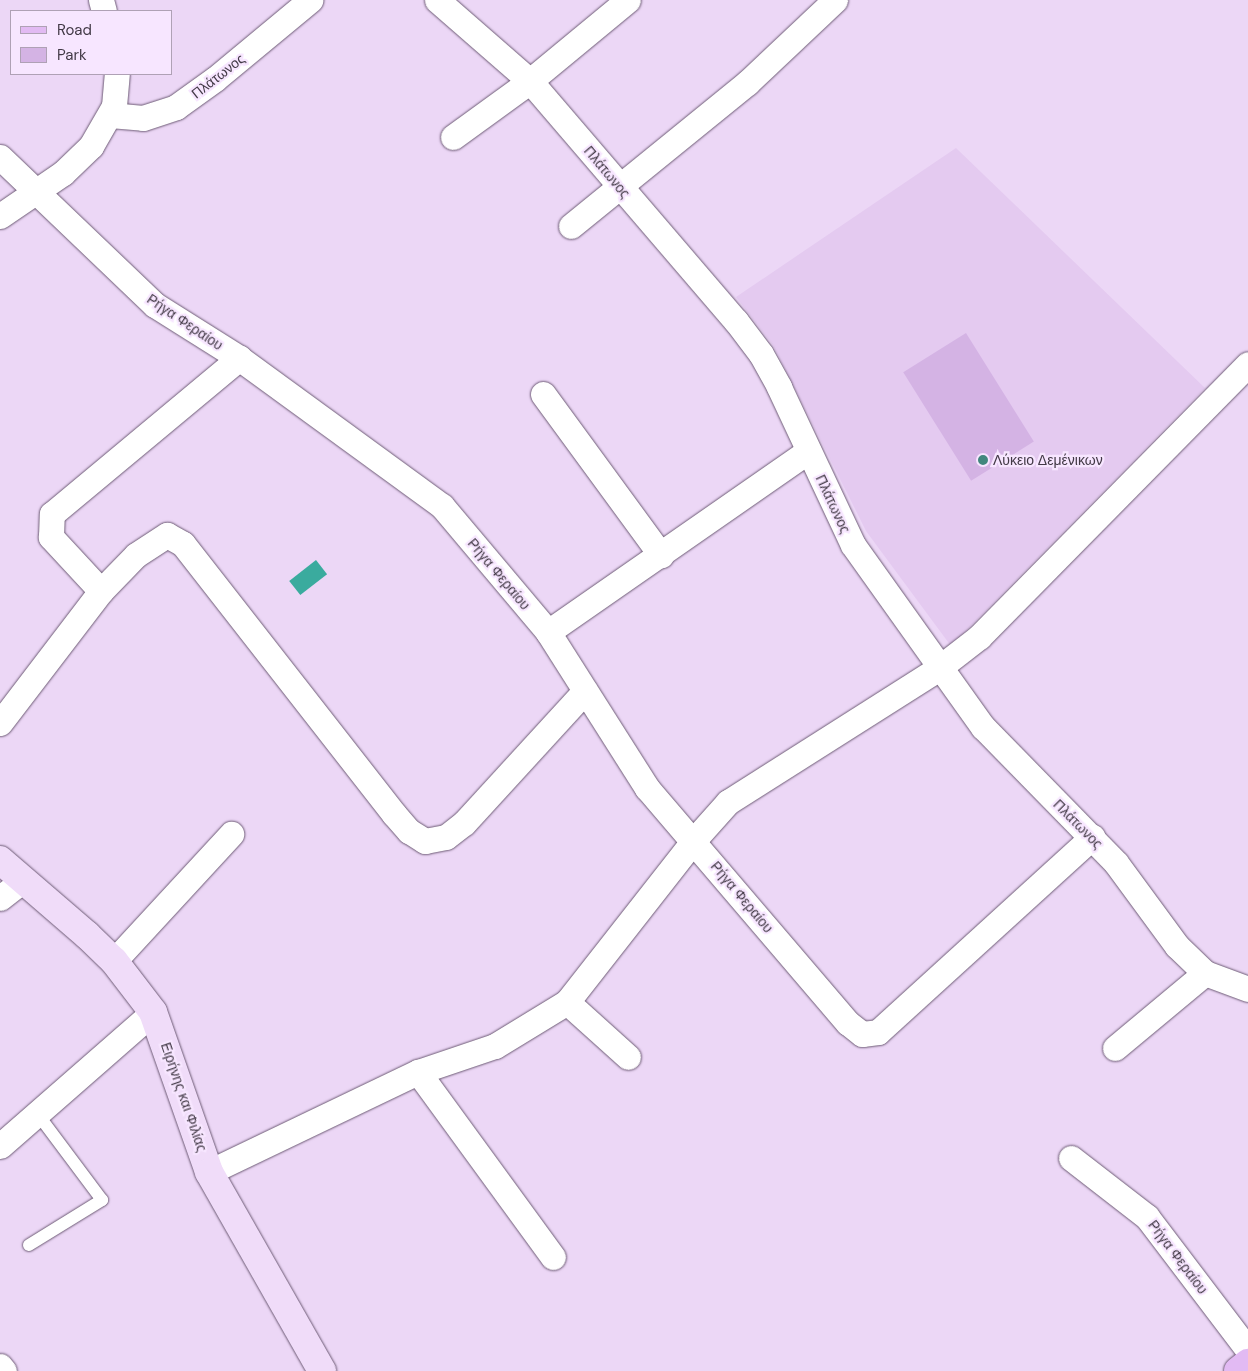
<!DOCTYPE html>
<html>
<head>
<meta charset="utf-8">
<style>
  body { margin:0 }
  #map { position:relative; width:1248px; height:1371px; overflow:hidden; background:#ecd7f6; font-family:"DM Sans",sans-serif }
  div>[style] { position:absolute }
  .built>* { inset:0; background:#e4caf0 }
  .green>* { inset:0; background:#d4b3e4; transform-origin:0 0 }
  .water>* { inset:0; background:#3aab9e; transform-origin:0 0 }
  .roads { filter:drop-shadow(0 0 1px #6d5b75) drop-shadow(0 0 1px #6d5b75) }
  .lane>* { height:12px; margin:-6px; padding:0 6px; transform-origin:6px; border-radius:6px; background:#fff }
  .street>* { height:25px; margin:-12.5px; padding:0 12.5px; transform-origin:12.5px; border-radius:12.5px; background:#fff }
  .secondary>* { height:28px; margin:-14px; padding:0 14px; transform-origin:14px; border-radius:14px; background:#f0dcf9 }
  .primary>* { height:28px; margin:-14px; padding:0 14px; transform-origin:14px; border-radius:14px; background:#e2baf3 }
  .dots>* { width:14px; height:14px; translate:-50% -50%; box-sizing:border-box; border:2px solid #f7e6ff; border-radius:50% }
  span { translate:-50% -50%; white-space:nowrap; text-align:center; line-height:1.15; -webkit-text-stroke:4.5px #f7e6ff; paint-order:stroke }
  .street-label { font-size:14px; color:#423946 }
  .poi-label { font-size:14px; color:#423946 }
  .left { translate:0 -50%; text-align:left }
  .legend { position:absolute; left:10px; top:10px; width:162px; height:65px; box-sizing:border-box; background:#f7e6ff; border:1px solid #afa1b5; margin:0; padding:6px 9px; list-style:none; font-size:15px; color:#423946 }
  .legend li { display:flex; align-items:center; gap:10px; height:25px }
  .legend b { width:25px; border:1px solid #afa1b5 }
</style>
</head>
<body>
<div id="map">
  <div class="built">
    <div style="clip-path:polygon(956px 148px,1205px 388px,951px 646px,866px 531px,773px 345px,736px 297px)"></div>
  </div>
  <div class="green">
    <div style="left:966px;top:333px;width:128px;height:74px;rotate:58deg"></div>
  </div>
  <div class="water">
    <div style="left:316px;top:560px;width:18px;height:34px;rotate:52deg"></div>
  </div>
  <div class="roads">
    <div class="lane">
      <div style="left:29px;top:1245px;width:86px;rotate:-31.7deg"></div>
      <div style="left:102px;top:1200px;width:109px;rotate:-126.8deg"></div>
    </div>
    <div class="street">
      <div style="left:101px;top:0;width:11px;rotate:75deg"></div>
      <div style="left:437px;top:0;width:123px;rotate:41.1deg"></div>
      <div style="left:530px;top:81px;width:316px;rotate:49.4deg"></div>
      <div style="left:736px;top:321px;width:41px;rotate:52.9deg"></div>
      <div style="left:761px;top:354px;width:38px;rotate:61deg"></div>
      <div style="left:779px;top:387px;width:174px;rotate:64.9deg"></div>
      <div style="left:853px;top:545px;width:224px;rotate:54.5deg"></div>
      <div style="left:983px;top:727px;width:190px;rotate:45.6deg"></div>
      <div style="left:1116px;top:863px;width:103px;rotate:53.7deg"></div>
      <div style="left:1177px;top:946px;width:39px;rotate:44deg"></div>
      <div style="left:1205px;top:973px;width:46px;rotate:20.4deg"></div>
      <div style="left:110px;top:115px;width:33px;rotate:5deg"></div>
      <div style="left:143px;top:118px;width:35px;rotate:-18deg"></div>
      <div style="left:176px;top:107px;width:48px;rotate:-35.7deg"></div>
      <div style="left:215px;top:79px;width:124px;rotate:-39.7deg"></div>
      <div style="left:453px;top:137px;width:95px;rotate:-36deg"></div>
      <div style="left:530px;top:81px;width:127px;rotate:-39.6deg"></div>
      <div style="left:0;top:157px;width:214px;rotate:43.7deg"></div>
      <div style="left:155px;top:305px;width:99px;rotate:32.2deg"></div>
      <div style="left:239px;top:358px;width:251px;rotate:36.1deg"></div>
      <div style="left:442px;top:506px;width:165px;rotate:49.9deg"></div>
      <div style="left:548px;top:632px;width:185px;rotate:57.6deg"></div>
      <div style="left:647px;top:788px;width:309px;rotate:49.5deg"></div>
      <div style="left:848px;top:1023px;width:18px;rotate:38deg"></div>
      <div style="left:862px;top:1034px;width:16px;rotate:-7deg"></div>
      <div style="left:878px;top:1032px;width:290px;rotate:-42.3deg"></div>
      <div style="left:0;top:216px;width:76px;rotate:-34.3deg"></div>
      <div style="left:63px;top:173px;width:39px;rotate:-44deg"></div>
      <div style="left:91px;top:146px;width:46px;rotate:-60.1deg"></div>
      <div style="left:114px;top:106px;width:32px;rotate:-85deg"></div>
      <div style="left:571px;top:226px;width:227px;rotate:-39.1deg"></div>
      <div style="left:747px;top:83px;width:121px;rotate:-43.3deg"></div>
      <div style="left:543px;top:394px;width:200px;rotate:53.8deg"></div>
      <div style="left:101px;top:591px;width:74px;rotate:-132.8deg"></div>
      <div style="left:51px;top:537px;width:23px;rotate:-88deg"></div>
      <div style="left:52px;top:514px;width:244px;rotate:-39.8deg"></div>
      <div style="left:548px;top:632px;width:317px;rotate:-34.8deg"></div>
      <div style="left:0;top:723px;width:166px;rotate:-52.6deg"></div>
      <div style="left:101px;top:591px;width:50px;rotate:-45.8deg"></div>
      <div style="left:136px;top:555px;width:37px;rotate:-33deg"></div>
      <div style="left:167px;top:535px;width:18px;rotate:29deg"></div>
      <div style="left:183px;top:544px;width:343px;rotate:52deg"></div>
      <div style="left:394px;top:814px;width:23px;rotate:49deg"></div>
      <div style="left:409px;top:831px;width:19px;rotate:32deg"></div>
      <div style="left:425px;top:841px;width:21px;rotate:-11deg"></div>
      <div style="left:446px;top:837px;width:23px;rotate:-38deg"></div>
      <div style="left:464px;top:823px;width:179px;rotate:-47.5deg"></div>
      <div style="left:0;top:898px;width:28px;rotate:-38deg"></div>
      <div style="left:114px;top:961px;width:173px;rotate:-47.3deg"></div>
      <div style="left:567px;top:1002px;width:82px;rotate:42deg"></div>
      <div style="left:1115px;top:1048px;width:117px;rotate:-39.8deg"></div>
      <div style="left:418px;top:1072px;width:229px;rotate:53.9deg"></div>
      <div style="left:0;top:1146px;width:203px;rotate:-41.2deg"></div>
      <div style="left:1071px;top:1158px;width:96px;rotate:37.8deg"></div>
      <div style="left:1147px;top:1217px;width:167px;rotate:52.8deg"></div>
      <div style="left:209px;top:1172px;width:232px;rotate:-25.6deg"></div>
      <div style="left:418px;top:1072px;width:81px;rotate:-18.7deg"></div>
      <div style="left:495px;top:1046px;width:84px;rotate:-31.4deg"></div>
      <div style="left:567px;top:1002px;width:206px;rotate:-51.9deg"></div>
      <div style="left:694px;top:840px;width:51px;rotate:-48.2deg"></div>
      <div style="left:728px;top:802px;width:250px;rotate:-32.4deg"></div>
      <div style="left:939px;top:668px;width:51px;rotate:-37.8deg"></div>
      <div style="left:979px;top:637px;width:383px;rotate:-45.4deg"></div>
      <div style="left:0;top:1366px;width:6px;rotate:51deg"></div>
    </div>
    <div class="secondary">
      <div style="left:0;top:860px;width:115px;rotate:40.8deg"></div>
      <div style="left:87px;top:935px;width:37px;rotate:44deg"></div>
      <div style="left:114px;top:961px;width:64px;rotate:52.6deg"></div>
      <div style="left:153px;top:1012px;width:170px;rotate:70.7deg"></div>
      <div style="left:209px;top:1172px;width:229px;rotate:60.4deg"></div>
    </div>
    <div class="primary">
      <div style="left:1238px;top:1371px;width:13px;rotate:-39deg"></div>
    </div>
  </div>
  <div class="dots">
    <div style="left:983px;top:460px;background:#41877d"></div>
  </div>
  <div class="street-label">
    <span style="left:218px;top:76px;rotate:-38deg">Πλάτωνος</span>
    <span style="left:607px;top:172px;rotate:50deg">Πλάτωνος</span>
    <span style="left:185px;top:322px;rotate:34deg">Ρήγα Φεραίου</span>
    <span style="left:833px;top:504px;rotate:65deg">Πλάτωνος</span>
    <span style="left:499px;top:574px;rotate:50deg">Ρήγα Φεραίου</span>
    <span style="left:1078px;top:824px;rotate:45deg">Πλάτωνος</span>
    <span style="left:742px;top:897px;rotate:50deg">Ρήγα Φεραίου</span>
    <span style="left:184px;top:1097px;rotate:71deg">Ειρήνης και Φιλίας</span>
    <span style="left:1178px;top:1257px;rotate:53deg">Ρήγα Φεραίου</span>
  </div>
  <div class="poi-label">
    <span class="left" style="left:993px;top:460px">Λύκειο Δεμένικων</span>
  </div>
  <ul class="legend">
  <li><b style="height:6px;background:#e2baf3"></b>Road</li>
  <li><b style="height:14px;background:#d4b3e4"></b>Park</li>
  </ul>
</div>
</body>
</html>
